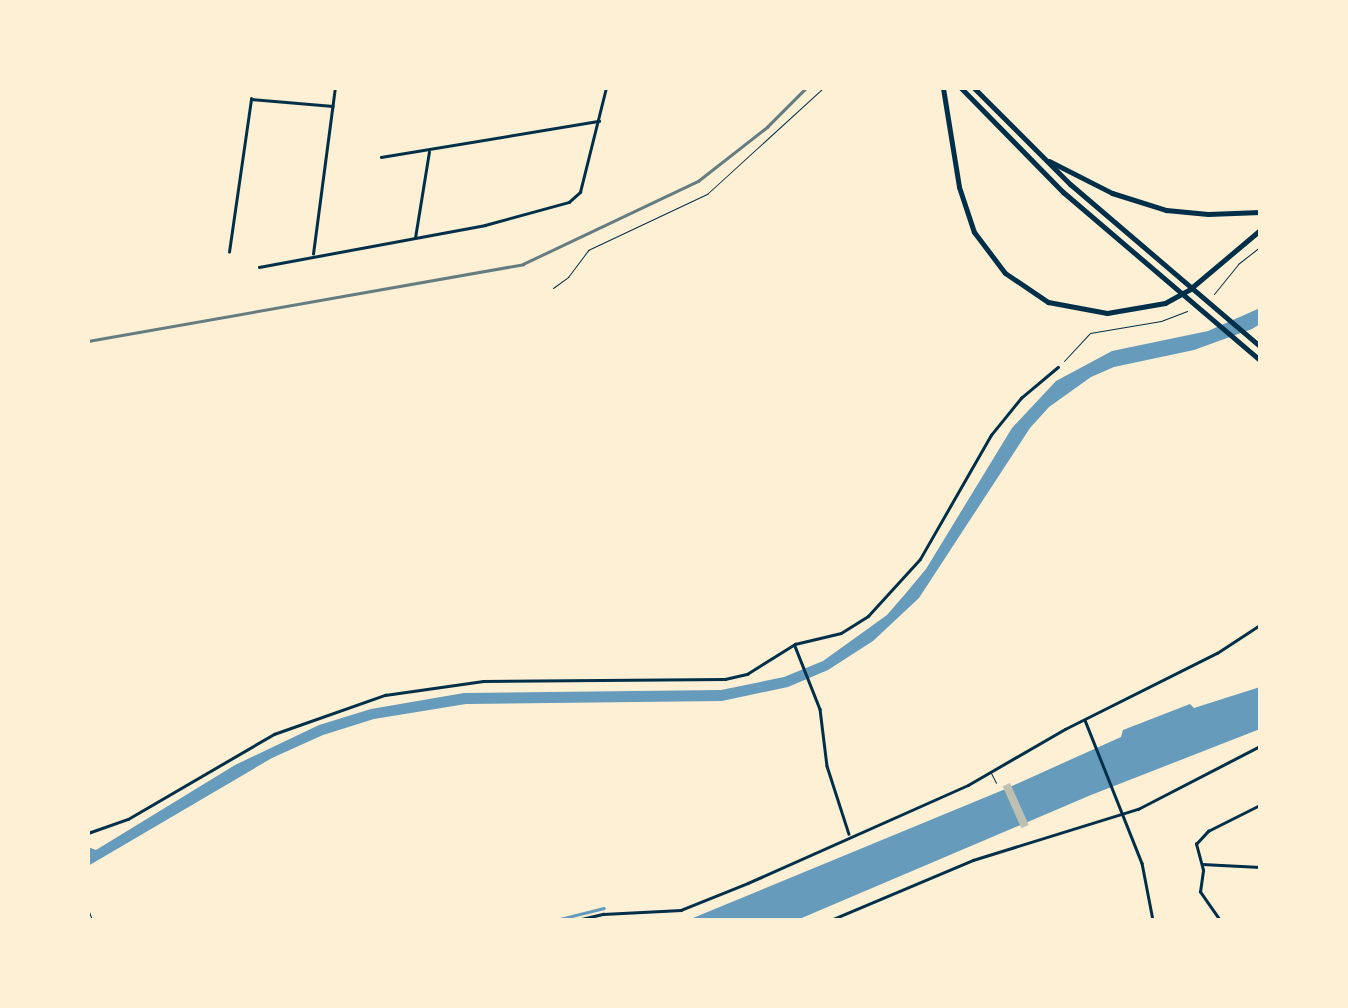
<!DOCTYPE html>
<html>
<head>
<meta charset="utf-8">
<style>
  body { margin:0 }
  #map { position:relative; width:1348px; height:1008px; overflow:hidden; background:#fdf0d5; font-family:"Roboto Condensed",sans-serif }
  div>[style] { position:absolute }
  .water>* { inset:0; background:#669bbc }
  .stream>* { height:2.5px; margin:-1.25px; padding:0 1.25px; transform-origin:1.25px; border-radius:1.25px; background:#669bbc }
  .building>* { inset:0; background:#bec0b2; transform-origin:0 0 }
  .path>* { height:1px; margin:-0.5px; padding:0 0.5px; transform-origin:0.5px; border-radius:0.5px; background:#003049 }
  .service>* { height:1px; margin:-0.5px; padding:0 0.5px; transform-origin:0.5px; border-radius:0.5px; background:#003049 }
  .minor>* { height:2.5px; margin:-1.25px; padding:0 1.25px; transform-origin:1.25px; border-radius:1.25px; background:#003049 }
  .trunk>* { height:5px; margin:-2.5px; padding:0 2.5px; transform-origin:2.5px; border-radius:2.5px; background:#003049 }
  .rail>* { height:2.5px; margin:-1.25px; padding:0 1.25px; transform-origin:1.25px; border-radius:1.25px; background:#657d81 }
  span { translate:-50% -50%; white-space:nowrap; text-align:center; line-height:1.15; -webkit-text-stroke:8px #fdf0d5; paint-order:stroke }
  .frame { position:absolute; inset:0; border:90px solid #fdf0d5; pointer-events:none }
</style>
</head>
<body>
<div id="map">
  <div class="water">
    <div style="clip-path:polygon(1260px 308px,1260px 324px,1252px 329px,1194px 350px,1114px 367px,1091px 377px,1049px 407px,1030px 428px,919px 598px,873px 641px,828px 670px,788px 687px,722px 701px,466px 704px,374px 719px,323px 735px,272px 758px,88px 866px,88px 847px,96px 850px,235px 765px,319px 725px,371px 709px,464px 693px,721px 690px,784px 677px,823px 661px,887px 615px,906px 593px,926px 569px,1012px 428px,1056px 381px,1112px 351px,1208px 331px)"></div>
    <div style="clip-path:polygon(1260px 687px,1260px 729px,1091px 795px,797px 920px,688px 920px,1003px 790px,1121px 737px,1123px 730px,1190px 704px,1194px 708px)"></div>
  </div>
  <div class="stream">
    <div style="left:556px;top:920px;width:49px;rotate:-14deg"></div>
  </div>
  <div class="building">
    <div style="left:1010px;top:783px;width:46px;height:8px;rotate:66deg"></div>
  </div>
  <div class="path">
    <div style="left:1214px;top:294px;width:38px;rotate:-51deg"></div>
    <div style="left:1238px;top:264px;width:28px;rotate:-38deg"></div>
    <div style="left:1064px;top:361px;width:38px;rotate:-47deg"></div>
    <div style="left:1090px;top:333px;width:72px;rotate:-9.6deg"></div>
    <div style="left:1161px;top:321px;width:28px;rotate:-21deg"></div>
    <div style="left:88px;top:909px;width:12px;rotate:70deg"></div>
  </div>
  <div class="service">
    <div style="left:553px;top:288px;width:19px;rotate:-36deg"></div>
    <div style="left:568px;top:277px;width:34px;rotate:-53deg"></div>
    <div style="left:588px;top:250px;width:132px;rotate:-25.2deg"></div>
    <div style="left:707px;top:194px;width:157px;rotate:-42.4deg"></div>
    <div style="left:991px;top:773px;width:11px;rotate:63deg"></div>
  </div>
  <div class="minor">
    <div style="left:381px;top:157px;width:221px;rotate:-9.4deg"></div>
    <div style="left:415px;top:238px;width:87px;rotate:-80.8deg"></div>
    <div style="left:229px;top:252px;width:155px;rotate:-81.8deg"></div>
    <div style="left:251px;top:99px;width:82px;rotate:4.9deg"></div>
    <div style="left:313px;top:254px;width:167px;rotate:-82.5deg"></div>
    <div style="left:259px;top:267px;width:230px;rotate:-10.5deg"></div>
    <div style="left:485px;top:225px;width:87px;rotate:-15.3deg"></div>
    <div style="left:569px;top:202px;width:15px;rotate:-42deg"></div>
    <div style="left:580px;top:192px;width:107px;rotate:-76deg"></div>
    <div style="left:795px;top:646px;width:68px;rotate:68.4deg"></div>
    <div style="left:820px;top:709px;width:57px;rotate:83deg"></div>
    <div style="left:827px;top:766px;width:71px;rotate:72.1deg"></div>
    <div style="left:1085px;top:720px;width:154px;rotate:68.3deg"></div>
    <div style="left:1142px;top:863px;width:58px;rotate:79.1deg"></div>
    <div style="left:88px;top:833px;width:42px;rotate:-19.3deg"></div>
    <div style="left:128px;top:819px;width:169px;rotate:-30.2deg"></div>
    <div style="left:274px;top:734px;width:118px;rotate:-19.4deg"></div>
    <div style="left:385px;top:695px;width:99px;rotate:-8.1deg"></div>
    <div style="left:483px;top:681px;width:242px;rotate:-0.5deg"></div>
    <div style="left:725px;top:679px;width:23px;rotate:-13deg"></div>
    <div style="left:747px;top:674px;width:57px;rotate:-32deg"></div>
    <div style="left:795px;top:644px;width:47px;rotate:-13.4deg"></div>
    <div style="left:841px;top:633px;width:32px;rotate:-32deg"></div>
    <div style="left:868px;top:616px;width:77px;rotate:-47.6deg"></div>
    <div style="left:920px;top:559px;width:143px;rotate:-60.2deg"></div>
    <div style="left:991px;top:435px;width:48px;rotate:-51deg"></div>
    <div style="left:1021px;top:398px;width:48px;rotate:-40deg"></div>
    <div style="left:1202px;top:864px;width:58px;rotate:3deg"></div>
    <div style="left:1219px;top:919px;width:33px;rotate:-125deg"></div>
    <div style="left:1200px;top:892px;width:22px;rotate:-82deg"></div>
    <div style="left:1203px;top:870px;width:27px;rotate:-105deg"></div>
    <div style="left:1196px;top:844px;width:18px;rotate:-47deg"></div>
    <div style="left:1208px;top:831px;width:58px;rotate:-26.6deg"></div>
    <div style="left:577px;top:920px;width:27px;rotate:-13deg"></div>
    <div style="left:603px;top:914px;width:78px;rotate:-2.9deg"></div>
    <div style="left:681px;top:910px;width:72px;rotate:-21.9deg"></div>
    <div style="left:748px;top:883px;width:241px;rotate:-24deg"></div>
    <div style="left:968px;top:785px;width:112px;rotate:-30deg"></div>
    <div style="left:1065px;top:729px;width:170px;rotate:-26.6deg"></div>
    <div style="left:1217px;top:653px;width:51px;rotate:-33.1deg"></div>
    <div style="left:831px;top:920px;width:154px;rotate:-22.9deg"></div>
    <div style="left:973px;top:860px;width:173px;rotate:-17.2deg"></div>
    <div style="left:1138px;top:809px;width:137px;rotate:-27.3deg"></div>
    <div style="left:1204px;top:920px;width:18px"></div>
  </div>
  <div class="trunk">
    <div style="left:943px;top:88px;width:100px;rotate:80.8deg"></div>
    <div style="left:959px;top:187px;width:47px;rotate:71.6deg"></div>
    <div style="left:974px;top:232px;width:51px;rotate:52.9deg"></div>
    <div style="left:1005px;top:273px;width:52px;rotate:34deg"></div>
    <div style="left:1048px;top:302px;width:60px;rotate:10.6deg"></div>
    <div style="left:1107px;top:313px;width:59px;rotate:-9.8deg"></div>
    <div style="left:1165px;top:303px;width:29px;rotate:-29deg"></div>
    <div style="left:1190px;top:289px;width:92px;rotate:-40.1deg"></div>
    <div style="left:961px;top:88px;width:146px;rotate:45.6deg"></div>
    <div style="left:1063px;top:192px;width:259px;rotate:40.5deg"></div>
    <div style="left:974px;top:88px;width:136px;rotate:45deg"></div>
    <div style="left:1070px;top:184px;width:250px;rotate:40.5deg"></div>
    <div style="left:1049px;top:161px;width:71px;rotate:26.9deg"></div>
    <div style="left:1112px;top:193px;width:57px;rotate:17.5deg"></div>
    <div style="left:1166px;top:210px;width:42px;rotate:5.4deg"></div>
    <div style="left:1208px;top:214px;width:52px;rotate:-2.2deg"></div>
  </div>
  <div class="rail">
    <div style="left:88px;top:341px;width:442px;rotate:-10deg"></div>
    <div style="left:523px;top:264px;width:194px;rotate:-25.4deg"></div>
    <div style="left:698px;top:181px;width:88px;rotate:-38deg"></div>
    <div style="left:767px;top:127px;width:55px;rotate:-45deg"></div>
  </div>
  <div class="frame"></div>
</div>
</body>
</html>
